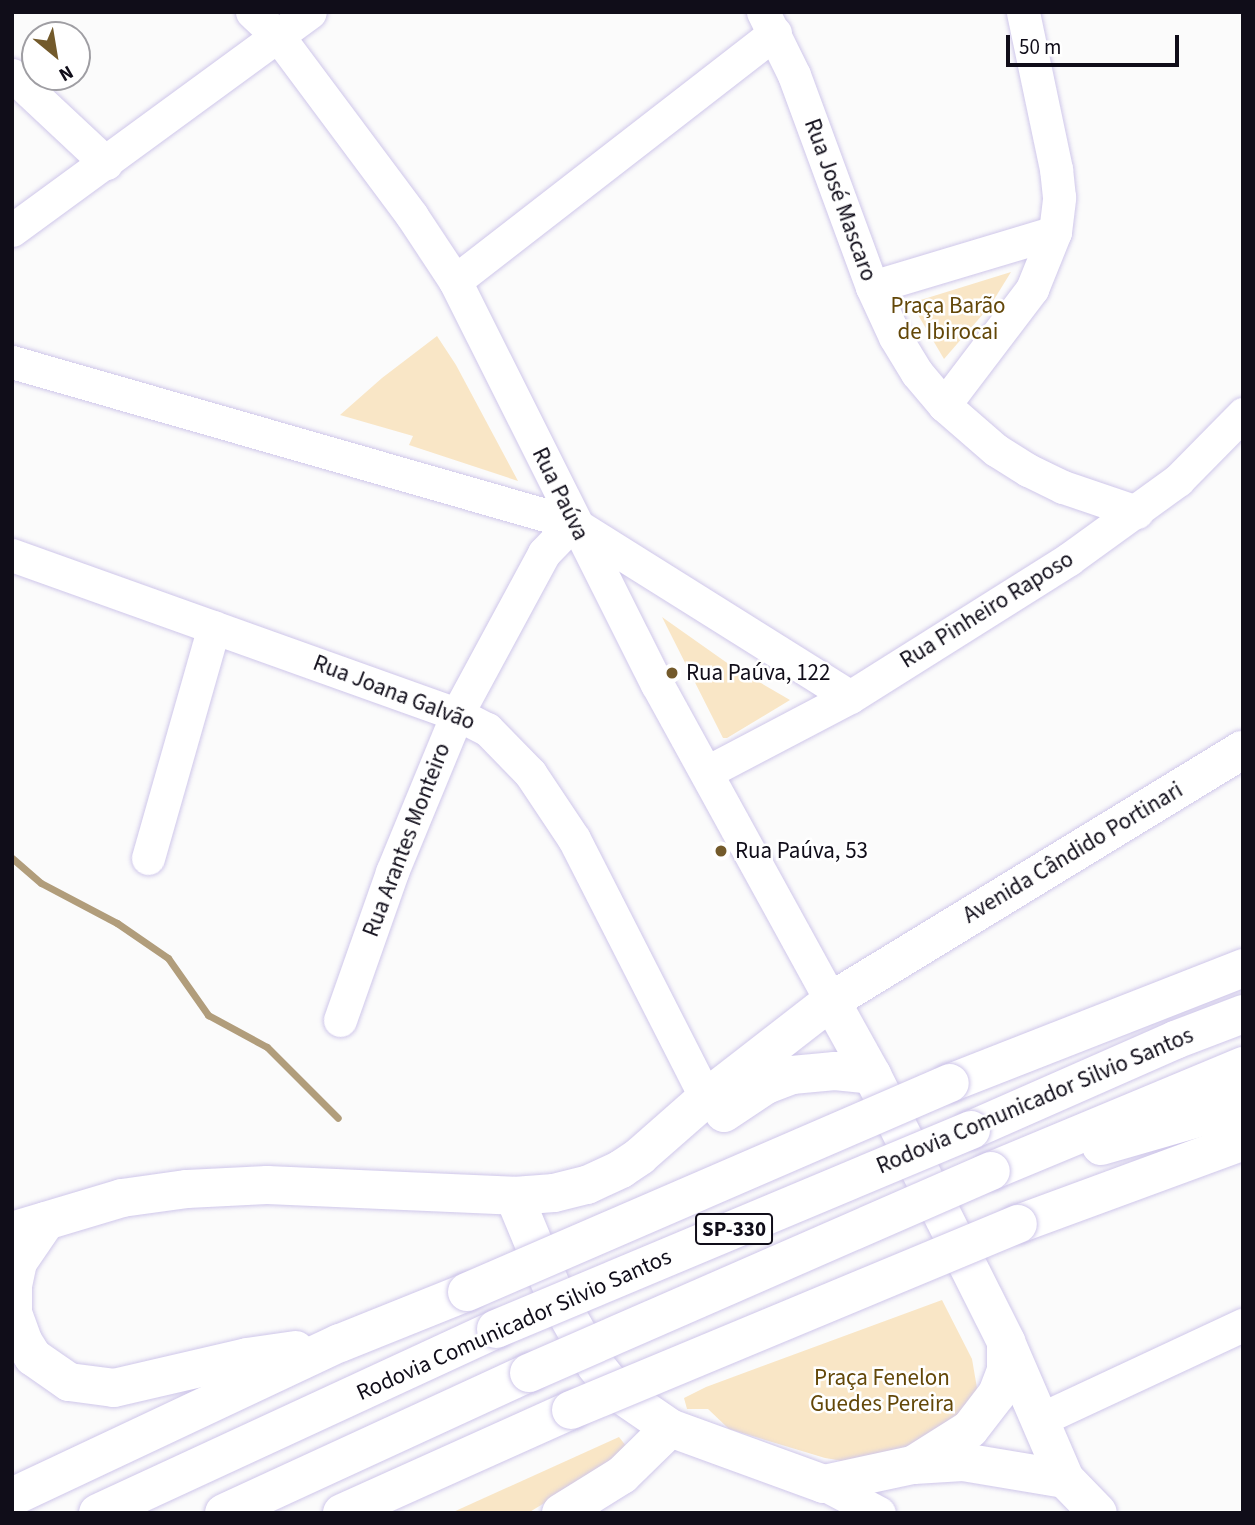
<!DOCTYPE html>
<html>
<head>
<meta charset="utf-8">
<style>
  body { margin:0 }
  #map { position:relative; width:1255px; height:1525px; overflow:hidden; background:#fbfbfb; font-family:"Source Sans 3",sans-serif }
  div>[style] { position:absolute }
  .green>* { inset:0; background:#f9e6c6 }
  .stream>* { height:7px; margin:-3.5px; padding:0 3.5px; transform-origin:3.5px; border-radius:3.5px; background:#b19d7b }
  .roads { filter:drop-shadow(0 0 2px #cfc7ea) drop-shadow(0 0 2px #cfc7ea) }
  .minor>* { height:33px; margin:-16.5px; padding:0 16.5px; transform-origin:16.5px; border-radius:16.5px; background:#fff }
  .major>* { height:38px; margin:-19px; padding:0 19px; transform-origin:19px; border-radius:19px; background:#fff }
  .highway>* { height:38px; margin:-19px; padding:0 19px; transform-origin:19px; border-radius:19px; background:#fff }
  .bridges { filter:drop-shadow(0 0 2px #cfc7ea) drop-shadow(0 0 2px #cfc7ea) }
  .major-bridge>* { height:38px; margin:-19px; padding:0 19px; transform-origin:19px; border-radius:19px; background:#fff }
  .highway-bridge>* { height:38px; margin:-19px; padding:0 19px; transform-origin:19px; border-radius:19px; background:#fff }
  .dots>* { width:19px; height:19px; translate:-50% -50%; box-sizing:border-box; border:4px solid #fff; border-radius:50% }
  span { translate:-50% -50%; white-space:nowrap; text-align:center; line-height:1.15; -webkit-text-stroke:5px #fff; paint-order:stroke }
  .shield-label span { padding:2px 5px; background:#fff; border:2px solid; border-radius:5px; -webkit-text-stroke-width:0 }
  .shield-label { font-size:21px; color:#100d19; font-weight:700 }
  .street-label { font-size:23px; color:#100d19 }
  .park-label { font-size:23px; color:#634708 }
  .poi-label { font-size:23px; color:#100d19 }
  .left { translate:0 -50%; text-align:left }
  .frame { position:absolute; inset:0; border:14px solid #100d19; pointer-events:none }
  .north { position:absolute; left:21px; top:21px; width:70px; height:70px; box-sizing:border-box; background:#fff; border:2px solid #9f9ea3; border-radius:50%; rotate:150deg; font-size:19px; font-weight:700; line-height:28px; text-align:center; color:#100d19 }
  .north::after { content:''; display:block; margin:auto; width:24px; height:32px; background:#735a2b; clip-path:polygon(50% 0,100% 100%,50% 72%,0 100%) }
  .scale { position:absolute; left:1006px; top:35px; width:173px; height:32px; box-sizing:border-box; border:4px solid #100d19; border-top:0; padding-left:9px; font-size:21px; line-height:24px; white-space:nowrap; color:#100d19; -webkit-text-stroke:5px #fff; paint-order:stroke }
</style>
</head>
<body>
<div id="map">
  <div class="green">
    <div style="clip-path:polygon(1011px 272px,990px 306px,944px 359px,911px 303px)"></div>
    <div style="clip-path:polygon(437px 336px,456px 365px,518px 481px,409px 445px,413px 436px,340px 415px,382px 378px)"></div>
    <div style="clip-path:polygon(662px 617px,730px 665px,790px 700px,727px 738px,723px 738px)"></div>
    <div style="clip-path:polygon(942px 1300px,972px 1359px,977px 1388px,975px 1399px,927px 1443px,843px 1461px,825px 1458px,729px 1429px,708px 1409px,687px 1409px,684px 1398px,706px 1387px)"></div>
    <div style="clip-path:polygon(619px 1437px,630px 1451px,528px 1513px,451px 1513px)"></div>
  </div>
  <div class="stream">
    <div style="left:12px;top:858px;width:38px;rotate:41deg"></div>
    <div style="left:41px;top:883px;width:86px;rotate:27.8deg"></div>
    <div style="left:117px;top:923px;width:62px;rotate:34.5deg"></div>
    <div style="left:168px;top:958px;width:70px;rotate:54.9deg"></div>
    <div style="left:208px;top:1015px;width:67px;rotate:28.5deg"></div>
    <div style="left:267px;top:1047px;width:100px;rotate:45deg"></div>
  </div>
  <div class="roads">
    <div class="minor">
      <div style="left:252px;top:12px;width:35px;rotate:43deg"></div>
      <div style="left:278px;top:36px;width:224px;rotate:53.3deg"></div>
      <div style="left:412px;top:216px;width:78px;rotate:56.5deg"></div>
      <div style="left:455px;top:281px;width:451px;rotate:63.4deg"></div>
      <div style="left:657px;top:684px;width:362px;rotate:61.2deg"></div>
      <div style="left:763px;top:12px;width:70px;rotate:63.8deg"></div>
      <div style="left:794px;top:75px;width:226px;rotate:69.8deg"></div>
      <div style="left:872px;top:287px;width:55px;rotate:65.3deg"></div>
      <div style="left:895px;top:337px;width:42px;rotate:58.6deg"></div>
      <div style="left:917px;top:373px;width:42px;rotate:49.8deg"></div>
      <div style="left:944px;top:405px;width:69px;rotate:40.9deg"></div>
      <div style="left:996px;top:450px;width:38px;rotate:32deg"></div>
      <div style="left:1028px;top:470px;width:39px;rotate:26deg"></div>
      <div style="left:1063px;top:487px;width:78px;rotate:18.7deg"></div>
      <div style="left:12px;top:75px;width:129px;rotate:43.1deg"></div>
      <div style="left:12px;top:230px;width:369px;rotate:-36.2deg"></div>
      <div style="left:455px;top:281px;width:405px;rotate:-37.8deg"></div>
      <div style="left:872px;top:287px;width:191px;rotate:-16.7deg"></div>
      <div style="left:12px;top:362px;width:584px;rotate:16.01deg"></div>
      <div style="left:573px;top:523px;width:327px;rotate:32.1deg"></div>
      <div style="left:944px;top:405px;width:146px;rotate:-52.8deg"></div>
      <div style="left:1032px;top:289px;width:61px;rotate:-68deg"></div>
      <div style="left:1055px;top:232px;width:35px;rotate:-83deg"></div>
      <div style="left:1059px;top:197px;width:28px;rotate:-96deg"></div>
      <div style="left:1056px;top:169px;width:160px;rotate:-101.9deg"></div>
      <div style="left:12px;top:555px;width:473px;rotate:19.7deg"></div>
      <div style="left:457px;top:714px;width:34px;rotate:27deg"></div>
      <div style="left:487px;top:729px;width:62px;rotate:45.7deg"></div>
      <div style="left:530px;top:773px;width:79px;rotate:56.3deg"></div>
      <div style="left:574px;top:839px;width:291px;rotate:63deg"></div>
      <div style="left:707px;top:772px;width:161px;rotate:-27.7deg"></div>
      <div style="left:850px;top:697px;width:259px;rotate:-32.2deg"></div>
      <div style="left:1069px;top:559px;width:135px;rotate:-35.9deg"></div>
      <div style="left:1178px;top:480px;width:93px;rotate:-45.4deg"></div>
      <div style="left:148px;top:858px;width:240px;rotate:-74.1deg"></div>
      <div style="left:340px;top:1020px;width:157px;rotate:-70.6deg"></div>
      <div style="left:392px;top:872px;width:171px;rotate:-67.6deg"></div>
      <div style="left:457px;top:714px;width:183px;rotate:-61.6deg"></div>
      <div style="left:544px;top:553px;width:42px;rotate:-46deg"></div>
      <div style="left:1041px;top:1419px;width:223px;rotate:-25deg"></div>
      <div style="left:824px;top:1484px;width:62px;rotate:27.8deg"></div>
    </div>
    <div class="major">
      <div style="left:831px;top:1001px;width:85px;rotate:61deg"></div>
      <div style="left:872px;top:1075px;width:299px;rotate:63.3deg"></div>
      <div style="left:1006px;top:1342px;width:149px;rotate:66.7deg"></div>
      <div style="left:1065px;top:1479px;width:47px;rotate:45.9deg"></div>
      <div style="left:950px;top:1083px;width:315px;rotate:-21.4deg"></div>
      <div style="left:724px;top:1113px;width:50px;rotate:-33.7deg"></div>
      <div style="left:766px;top:1085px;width:28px;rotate:-21deg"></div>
      <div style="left:792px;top:1075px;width:43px;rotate:-5.3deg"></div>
      <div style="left:835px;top:1071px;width:37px;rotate:6deg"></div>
      <div style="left:514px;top:1196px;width:102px;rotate:67.5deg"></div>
      <div style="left:553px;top:1290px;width:87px;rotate:60.5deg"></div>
      <div style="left:596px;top:1366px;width:32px;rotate:51deg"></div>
      <div style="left:616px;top:1391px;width:65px;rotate:34.4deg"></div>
      <div style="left:670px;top:1428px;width:164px;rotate:20deg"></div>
      <div style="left:824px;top:1484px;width:91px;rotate:-12.1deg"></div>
      <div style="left:913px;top:1465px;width:67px;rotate:-32.3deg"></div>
      <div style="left:970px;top:1429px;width:44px;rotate:-52.4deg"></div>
      <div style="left:997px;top:1394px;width:25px;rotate:-69deg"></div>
      <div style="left:1006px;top:1371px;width:29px;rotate:-90deg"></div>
      <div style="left:46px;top:1221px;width:50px;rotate:124.3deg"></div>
      <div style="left:18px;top:1262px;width:25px;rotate:102deg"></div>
      <div style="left:13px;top:1286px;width:27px;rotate:90deg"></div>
      <div style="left:13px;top:1313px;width:30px;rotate:70deg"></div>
      <div style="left:23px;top:1341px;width:19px;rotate:58deg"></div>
      <div style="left:33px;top:1357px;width:44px;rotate:34.8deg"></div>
      <div style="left:69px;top:1382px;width:45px;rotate:7.6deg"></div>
      <div style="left:114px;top:1388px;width:137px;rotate:-13.1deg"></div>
      <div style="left:247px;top:1357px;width:49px;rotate:-8.3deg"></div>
      <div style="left:1018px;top:1224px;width:240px;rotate:-20.2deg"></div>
      <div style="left:12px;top:1231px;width:115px;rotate:-16.7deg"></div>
      <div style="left:122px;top:1198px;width:66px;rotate:-7.9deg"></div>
      <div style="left:187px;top:1189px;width:80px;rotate:-2.9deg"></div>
      <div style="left:267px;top:1185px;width:247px;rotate:2.5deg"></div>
      <div style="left:514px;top:1196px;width:40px;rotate:-4.3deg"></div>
      <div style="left:554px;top:1193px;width:34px;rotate:-14deg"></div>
      <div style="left:587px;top:1185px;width:38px;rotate:-25deg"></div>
      <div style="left:621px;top:1169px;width:23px;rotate:-34deg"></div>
      <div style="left:640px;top:1156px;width:88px;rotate:-41.3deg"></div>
      <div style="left:706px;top:1098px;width:158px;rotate:-37.8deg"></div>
      <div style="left:831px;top:1001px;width:482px;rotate:-31.4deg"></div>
      <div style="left:914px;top:1465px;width:49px;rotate:-3.5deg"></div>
      <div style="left:963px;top:1462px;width:103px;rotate:9.5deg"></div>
      <div style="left:12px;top:1497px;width:362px;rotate:-25.2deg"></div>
      <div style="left:340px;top:1343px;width:137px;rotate:-21.9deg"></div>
      <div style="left:342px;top:1513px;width:251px;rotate:-24.2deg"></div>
      <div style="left:561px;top:1513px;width:72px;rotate:-31.9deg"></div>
      <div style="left:622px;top:1475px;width:67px;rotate:-44.4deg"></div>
    </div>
    <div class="highway">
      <div style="left:971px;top:1130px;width:223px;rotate:-23.8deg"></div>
      <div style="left:1175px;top:1040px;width:73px;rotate:-20.9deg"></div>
      <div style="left:1101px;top:1146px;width:148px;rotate:-16.1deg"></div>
      <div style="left:991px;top:1171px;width:273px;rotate:-22.6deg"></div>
      <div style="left:98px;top:1513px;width:438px;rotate:-24.8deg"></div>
      <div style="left:224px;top:1513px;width:336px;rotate:-24.7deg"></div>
    </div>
  </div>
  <div class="bridges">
    <div class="major-bridge">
      <div style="left:467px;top:1292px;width:526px;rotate:-23.4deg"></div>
      <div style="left:571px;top:1410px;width:484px;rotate:-22.6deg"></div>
    </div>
    <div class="highway-bridge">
      <div style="left:496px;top:1329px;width:515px;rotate:-22.73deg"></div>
      <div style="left:529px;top:1373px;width:504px;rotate:-23.62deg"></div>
    </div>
  </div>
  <div class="dots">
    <div style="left:672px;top:673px;background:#735a2b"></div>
    <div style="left:721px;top:851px;background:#735a2b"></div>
  </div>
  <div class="shield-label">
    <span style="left:734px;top:1229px">SP-330</span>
  </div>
  <div class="street-label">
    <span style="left:840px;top:200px;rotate:70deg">Rua José Mascaro</span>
    <span style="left:560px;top:494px;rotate:64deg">Rua Paúva</span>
    <span style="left:987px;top:610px;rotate:-32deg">Rua Pinheiro Raposo</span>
    <span style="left:394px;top:693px;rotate:21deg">Rua Joana Galvão</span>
    <span style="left:407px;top:840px;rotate:-69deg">Rua Arantes Monteiro</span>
    <span style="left:1073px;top:853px;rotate:-31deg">Avenida Cândido Portinari</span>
    <span style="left:1035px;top:1101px;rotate:-23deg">Rodovia Comunicador Silvio Santos</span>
    <span style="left:514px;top:1325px;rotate:-24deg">Rodovia Comunicador Silvio Santos</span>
  </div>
  <div class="park-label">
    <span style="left:948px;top:319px">Praça Barão<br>de Ibirocai</span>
    <span style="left:882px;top:1391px">Praça Fenelon<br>Guedes Pereira</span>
  </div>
  <div class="poi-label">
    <span class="left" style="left:686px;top:673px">Rua Paúva, 122</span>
    <span class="left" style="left:735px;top:851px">Rua Paúva, 53</span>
  </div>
  <div class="frame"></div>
  <div class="north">N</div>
  <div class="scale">50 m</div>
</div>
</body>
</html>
